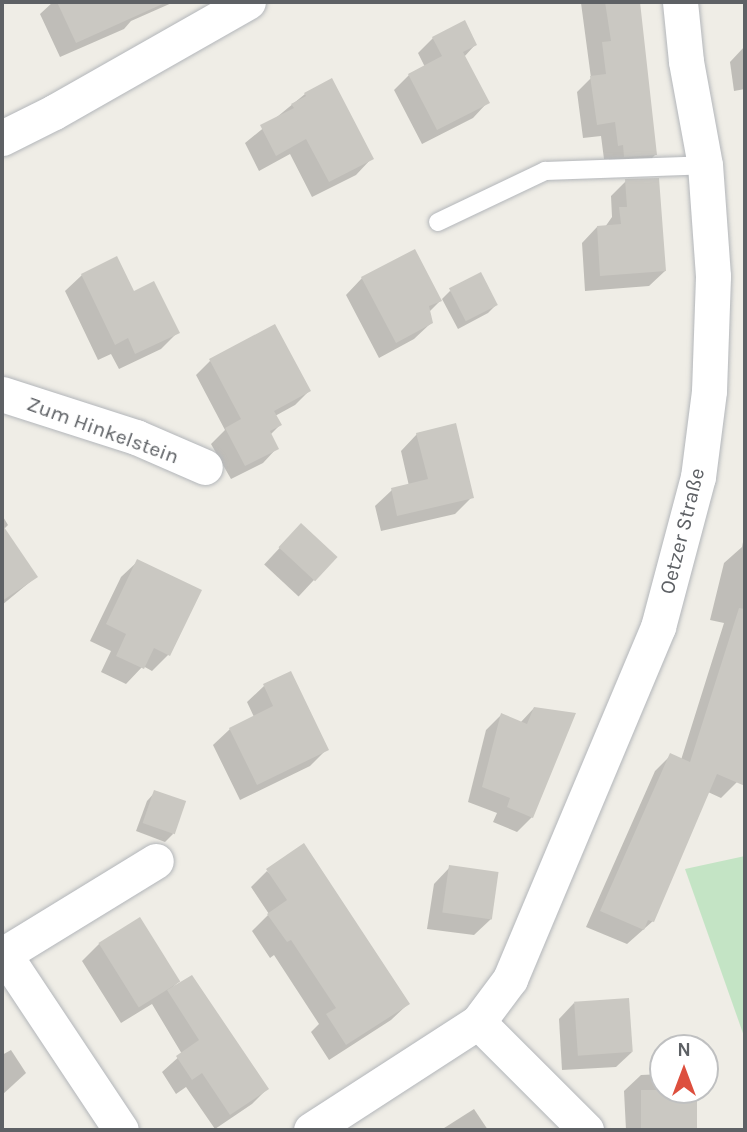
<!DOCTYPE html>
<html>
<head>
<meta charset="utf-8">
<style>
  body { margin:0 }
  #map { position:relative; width:747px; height:1132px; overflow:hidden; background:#efede6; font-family:Karla,sans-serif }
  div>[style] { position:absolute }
  .green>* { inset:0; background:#c4e4c5 }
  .shadow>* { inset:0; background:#0003; transform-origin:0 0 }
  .building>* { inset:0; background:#cac8c2; transform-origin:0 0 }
  .roads { filter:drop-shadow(0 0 2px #b3b6ba) drop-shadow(0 0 2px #b3b6ba) }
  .lane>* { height:18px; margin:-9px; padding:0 9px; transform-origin:9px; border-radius:9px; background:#fff }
  .street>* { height:35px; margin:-17.5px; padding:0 17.5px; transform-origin:17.5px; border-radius:17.5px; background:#fff }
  span { translate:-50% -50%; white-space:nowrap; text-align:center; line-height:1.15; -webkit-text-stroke:5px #fff; paint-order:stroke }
  .street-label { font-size:21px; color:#5e6165 }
  .frame { position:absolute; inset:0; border:4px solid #5e6165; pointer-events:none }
  .north { position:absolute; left:649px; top:1034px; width:70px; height:70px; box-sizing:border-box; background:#fff; border:2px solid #bfc0c1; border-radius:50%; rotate:0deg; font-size:19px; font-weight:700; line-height:28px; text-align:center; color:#5e6165 }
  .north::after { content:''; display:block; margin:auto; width:24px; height:32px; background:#dd4f3e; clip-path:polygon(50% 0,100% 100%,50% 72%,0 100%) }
</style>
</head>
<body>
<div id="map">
  <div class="green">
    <div style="clip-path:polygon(745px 856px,745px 1039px,685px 869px)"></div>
  </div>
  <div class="shadow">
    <div style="clip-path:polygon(53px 2px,174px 2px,131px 21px,124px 29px,60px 57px,40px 14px)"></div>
    <div style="clip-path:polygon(571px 2px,638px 2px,655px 155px,641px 169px,610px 170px,609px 159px,604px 159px,601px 136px,583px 138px,577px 92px,591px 78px,581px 3px)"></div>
    <div style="clip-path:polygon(433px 38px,475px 45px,464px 57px,487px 103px,473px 118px,422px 144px,394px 90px,409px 75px,425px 67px,418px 53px)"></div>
    <div style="clip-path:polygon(745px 46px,745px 89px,734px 91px,730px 62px)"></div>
    <div style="clip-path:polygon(331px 80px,372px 158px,356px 175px,312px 197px,290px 154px,259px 171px,245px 143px,305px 94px)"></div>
    <div style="clip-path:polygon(626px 181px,665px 271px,649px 286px,585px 291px,582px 243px,597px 227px,605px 227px,612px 217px,611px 196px)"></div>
    <div style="clip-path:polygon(82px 275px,133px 293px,177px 333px,161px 349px,119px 369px,111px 354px,98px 360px,65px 291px)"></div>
    <div style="clip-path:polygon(362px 278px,440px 301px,429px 312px,431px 323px,414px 339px,379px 358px,346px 295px)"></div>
    <div style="clip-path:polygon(450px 291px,496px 305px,488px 313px,458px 329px,442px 299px)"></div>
    <div style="clip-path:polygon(210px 361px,309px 391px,295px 405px,275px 416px,280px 425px,270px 435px,277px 448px,263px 463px,231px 479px,211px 444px,225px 430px,196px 375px)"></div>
    <div style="clip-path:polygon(417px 434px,472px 497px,455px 514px,381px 531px,375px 506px,392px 490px,409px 486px,401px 451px)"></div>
    <div style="clip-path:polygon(2px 515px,8px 525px,4px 529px,36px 577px,2px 605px)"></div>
    <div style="left:301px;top:525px;width:47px;height:54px;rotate:43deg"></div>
    <div style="clip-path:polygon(745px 532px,745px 755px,737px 782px,721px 798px,708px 792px,653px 921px,627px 944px,586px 927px,655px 771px,671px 755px,681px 760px,724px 623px,710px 620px,724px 563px,742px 547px)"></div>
    <div style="clip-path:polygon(138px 561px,169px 654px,152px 671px,143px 666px,126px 684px,101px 672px,111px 651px,90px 641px,121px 577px)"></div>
    <div style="clip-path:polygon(290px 673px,327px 749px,310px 766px,240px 800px,213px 745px,230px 729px,254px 717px,247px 702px,264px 686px)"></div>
    <div style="clip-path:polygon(534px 708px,532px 817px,517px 832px,493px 822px,497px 813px,468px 802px,486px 730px,501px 715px,520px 723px)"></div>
    <div style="clip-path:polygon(155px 792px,173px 834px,165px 842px,136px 831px,147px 801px)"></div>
    <div style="clip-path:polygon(450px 867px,491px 919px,474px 935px,427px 929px,434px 884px)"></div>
    <div style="clip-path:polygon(267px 871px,408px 1004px,391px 1020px,329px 1060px,311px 1032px,319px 1024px,274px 955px,270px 958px,252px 931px,269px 914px,251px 887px)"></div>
    <div style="clip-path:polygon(140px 920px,178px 982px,173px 987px,267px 1089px,252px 1104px,215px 1129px,186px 1087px,176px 1094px,162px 1072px,182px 1054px,152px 1004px,121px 1023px,82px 961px,99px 944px)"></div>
    <div style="clip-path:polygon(574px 1003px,632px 1052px,616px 1067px,562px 1070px,559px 1019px)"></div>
    <div style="clip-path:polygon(11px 1050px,26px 1073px,2px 1095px,2px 1055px)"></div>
    <div style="clip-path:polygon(663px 1074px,663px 1090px,695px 1090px,697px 1130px,626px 1130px,624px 1091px,641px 1075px)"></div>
    <div style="clip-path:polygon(474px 1109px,488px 1130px,441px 1130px)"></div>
  </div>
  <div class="building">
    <div style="clip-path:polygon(57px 2px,167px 2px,76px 43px)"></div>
    <div style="clip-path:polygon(605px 2px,640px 2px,657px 155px,624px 157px,623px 145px,618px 146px,615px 122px,597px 125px,590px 76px,606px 74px,602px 42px,611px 41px)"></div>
    <div style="clip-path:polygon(465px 20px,477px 45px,463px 52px,490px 103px,437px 130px,408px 74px,442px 56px,432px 37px)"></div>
    <div style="clip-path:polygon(332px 78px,374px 159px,329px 182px,306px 139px,276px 156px,260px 125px,294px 108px,291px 104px,306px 96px,304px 93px)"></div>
    <div style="clip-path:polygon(659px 178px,666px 271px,600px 276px,597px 226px,621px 224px,619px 207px,627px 207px,625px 179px)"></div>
    <div style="clip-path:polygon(415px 249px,442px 301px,429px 306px,433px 323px,396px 343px,361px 277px)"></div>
    <div style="clip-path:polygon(117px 256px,134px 291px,154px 281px,180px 333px,135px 354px,128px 338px,115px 345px,81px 274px)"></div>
    <div style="left:481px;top:272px;width:37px;height:36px;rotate:63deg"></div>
    <div style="clip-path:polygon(275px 324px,311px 391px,274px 411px,282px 425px,270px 431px,279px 449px,245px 466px,225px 428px,241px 419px,209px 359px)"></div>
    <div style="clip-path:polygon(456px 423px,474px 498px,397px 516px,391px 488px,428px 479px,416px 433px)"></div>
    <div style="left:301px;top:523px;width:50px;height:33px;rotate:43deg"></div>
    <div style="clip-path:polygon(2px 524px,38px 577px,2px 601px)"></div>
    <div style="clip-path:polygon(137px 559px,202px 590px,170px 656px,154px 648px,144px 669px,116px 656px,126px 634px,106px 624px)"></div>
    <div style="clip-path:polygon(739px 608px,745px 609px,745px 786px,717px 774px,654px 922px,648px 920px,644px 930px,600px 911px,670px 753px,690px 762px)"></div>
    <div style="clip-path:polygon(291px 671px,329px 750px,257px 785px,229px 728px,273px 706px,263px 684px)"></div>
    <div style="clip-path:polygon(534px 707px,576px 713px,533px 818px,507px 807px,510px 798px,482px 787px,501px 713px,527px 724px)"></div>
    <div style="left:154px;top:790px;width:34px;height:35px;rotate:19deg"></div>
    <div style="clip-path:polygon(304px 843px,410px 1004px,346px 1045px,326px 1014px,336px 1008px,291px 940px,287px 942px,267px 914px,287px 900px,266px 869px)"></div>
    <div style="left:449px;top:865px;width:50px;height:48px;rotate:8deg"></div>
    <div style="left:140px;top:917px;width:76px;height:49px;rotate:58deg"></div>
    <div style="clip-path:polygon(192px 975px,269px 1089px,230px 1115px,202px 1073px,192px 1080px,176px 1056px,199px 1040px,167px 990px)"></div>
    <div style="left:629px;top:998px;width:54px;height:55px;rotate:86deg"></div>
    <div style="left:641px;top:1090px;width:56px;height:40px"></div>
  </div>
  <div class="roads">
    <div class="lane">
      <div style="left:438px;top:222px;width:119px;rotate:-25.5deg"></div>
      <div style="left:545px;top:171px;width:160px;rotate:-2.1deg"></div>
    </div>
    <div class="street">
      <div style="left:2px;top:138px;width:58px;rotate:-26.6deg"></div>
      <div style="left:54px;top:112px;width:223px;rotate:-29.6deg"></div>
      <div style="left:2px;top:394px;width:141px;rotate:17.8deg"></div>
      <div style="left:136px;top:437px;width:75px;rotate:23.5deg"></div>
      <div style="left:4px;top:954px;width:178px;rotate:-31.5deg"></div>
      <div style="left:2px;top:955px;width:2px;rotate:-27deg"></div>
      <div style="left:4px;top:954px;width:211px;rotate:56.4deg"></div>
      <div style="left:478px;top:1022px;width:153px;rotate:45deg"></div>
      <div style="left:311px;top:1130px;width:199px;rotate:-32.9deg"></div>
      <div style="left:478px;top:1022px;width:54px;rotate:-53.3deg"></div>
      <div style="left:510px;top:979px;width:382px;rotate:-67.2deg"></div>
      <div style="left:658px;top:627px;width:155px;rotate:-75.1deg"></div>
      <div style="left:698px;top:477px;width:87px;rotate:-82.7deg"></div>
      <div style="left:709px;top:391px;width:115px;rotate:-88deg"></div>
      <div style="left:713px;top:276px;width:111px;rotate:-94.1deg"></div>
      <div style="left:705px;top:165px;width:106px;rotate:-100.4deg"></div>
      <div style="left:686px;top:61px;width:59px;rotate:-95.8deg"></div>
    </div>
  </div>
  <div class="street-label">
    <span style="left:103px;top:430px;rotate:20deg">Zum Hinkelstein</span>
    <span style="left:682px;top:531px;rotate:-76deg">Oetzer Straße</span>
  </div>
  <div class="frame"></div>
  <div class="north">N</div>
</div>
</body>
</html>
